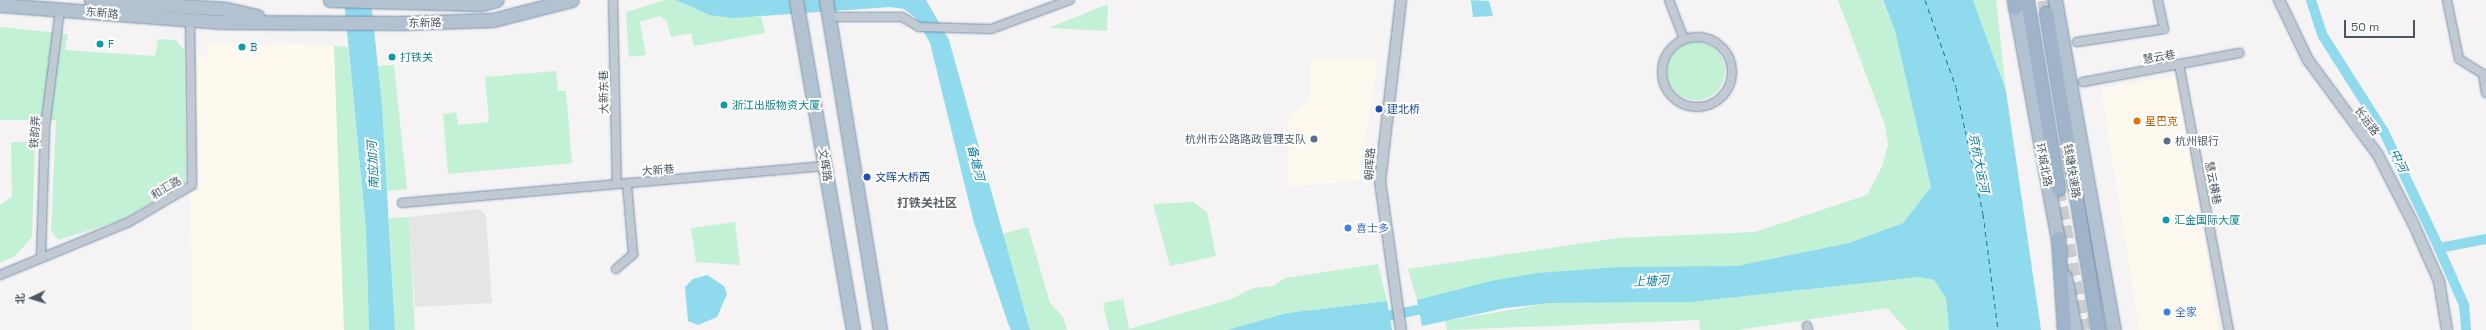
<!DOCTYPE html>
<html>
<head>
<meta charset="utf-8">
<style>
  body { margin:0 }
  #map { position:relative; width:2486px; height:330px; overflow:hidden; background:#f5f3f3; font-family:"Space Grotesk","Noto Sans SC",sans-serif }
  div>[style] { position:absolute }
  .commercial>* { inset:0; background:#fdf9ef; transform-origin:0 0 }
  .education>* { inset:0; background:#e6e4e5 }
  .green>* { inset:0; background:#c3f1d5; transform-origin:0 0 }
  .round { border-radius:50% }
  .water>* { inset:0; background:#90daee }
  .canal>* { height:10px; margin:-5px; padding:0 5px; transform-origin:5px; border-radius:5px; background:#90daee }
  .ferry>* { height:1px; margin-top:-0.5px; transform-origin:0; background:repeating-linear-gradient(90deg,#0c7c9b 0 5px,transparent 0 9px) }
  .trunk-tunnel>* { height:13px; margin-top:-6.5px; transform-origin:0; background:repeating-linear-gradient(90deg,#caccce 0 13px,transparent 0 19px) }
  .roads { filter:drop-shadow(0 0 1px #7690ad) drop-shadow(0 0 1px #7690ad) }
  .minor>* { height:8px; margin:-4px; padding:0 4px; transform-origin:4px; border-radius:4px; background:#c1cad2 }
  .minor>.ring { margin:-4px; padding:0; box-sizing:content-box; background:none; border:8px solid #c1cad2; border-radius:50% }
  .tertiary>* { height:10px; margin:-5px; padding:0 5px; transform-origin:5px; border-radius:5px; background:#c1cad2 }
  .primary>* { height:13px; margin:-6.5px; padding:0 6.5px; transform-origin:6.5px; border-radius:6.5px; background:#b3c2d1 }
  .trunk>* { height:13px; margin:-6.5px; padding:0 6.5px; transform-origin:6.5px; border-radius:6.5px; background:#9fb4c9 }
  .dots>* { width:11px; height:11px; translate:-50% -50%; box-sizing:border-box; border:2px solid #fff; border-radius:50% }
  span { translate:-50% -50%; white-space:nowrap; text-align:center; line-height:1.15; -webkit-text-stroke:4px #fff; paint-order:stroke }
  .street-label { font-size:11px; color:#4a5661 }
  .culture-label { font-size:11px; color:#0d838f }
  .left { translate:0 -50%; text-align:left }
  .transit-label { font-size:11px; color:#164399 }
  .food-label { font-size:11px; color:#c56008 }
  .service-label { font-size:11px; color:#4e5e75 }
  .right { translate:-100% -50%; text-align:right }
  .shop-label { font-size:11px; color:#366cbe }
  .water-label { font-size:12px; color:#0c7c9b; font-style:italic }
  .neighbourhood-label { font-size:12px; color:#5f6368; font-weight:700 }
  .north { position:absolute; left:12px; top:278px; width:40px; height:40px; -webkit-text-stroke:3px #fff; paint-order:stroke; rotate:266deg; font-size:11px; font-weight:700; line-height:16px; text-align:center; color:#4a5661 }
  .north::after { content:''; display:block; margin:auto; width:14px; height:18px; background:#4a5661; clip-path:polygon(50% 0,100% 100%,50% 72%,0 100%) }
  .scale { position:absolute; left:2344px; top:20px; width:71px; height:18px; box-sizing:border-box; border:2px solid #4a5661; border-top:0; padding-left:5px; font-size:12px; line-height:14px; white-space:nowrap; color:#4a5661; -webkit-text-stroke:3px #fff; paint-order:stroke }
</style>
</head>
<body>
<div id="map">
  <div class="commercial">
    <div style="clip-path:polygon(208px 43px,334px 46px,344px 330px,192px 330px,190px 195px,199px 189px,197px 55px,207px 55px)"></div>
    <div style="clip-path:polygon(1311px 59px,1378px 59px,1359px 181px,1287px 187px,1289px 116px,1309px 101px)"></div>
    <div style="left:2178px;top:76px;width:257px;height:78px;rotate:81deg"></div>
  </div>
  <div class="education">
    <div style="clip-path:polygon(480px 209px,486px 216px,492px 303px,415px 307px,409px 217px)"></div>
  </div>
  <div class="green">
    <div style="clip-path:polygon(666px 0,676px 0,709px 15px,761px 17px,765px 33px,694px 46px,691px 33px,671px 37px,667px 21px,659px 16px,640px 22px,646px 55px,629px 57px,626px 12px)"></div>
    <div style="clip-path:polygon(1838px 0,1882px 0,1895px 31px,1931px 187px,1903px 223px,1849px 243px,1774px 260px,1737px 266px,1537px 273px,1417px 300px,1408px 269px,1618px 238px,1755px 232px,1867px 195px,1882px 167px,1888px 144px,1885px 125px)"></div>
    <div style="clip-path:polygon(1973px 0,1996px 0,2006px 91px)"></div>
    <div style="clip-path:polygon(1108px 4px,1107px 31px,1049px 28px)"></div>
    <div style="clip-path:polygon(0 27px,68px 34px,65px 50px,155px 56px,158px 39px,176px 40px,184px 50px,186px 181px,122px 220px,58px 240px,51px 231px,56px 120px,0 120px)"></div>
    <div class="round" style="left:1667px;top:42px;width:58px;height:58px"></div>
    <div style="clip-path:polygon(334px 46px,348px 47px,366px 229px,369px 330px,344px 330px)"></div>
    <div style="clip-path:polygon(394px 65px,407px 189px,387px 191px,377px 66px)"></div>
    <div style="clip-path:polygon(556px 71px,558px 91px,566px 91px,572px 163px,448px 174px,443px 114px,456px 112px,458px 125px,489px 122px,485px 77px)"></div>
    <div style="clip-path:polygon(11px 142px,29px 142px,35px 146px,32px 237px,15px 256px,0 263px,0 205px,12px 197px)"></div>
    <div style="clip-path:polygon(1193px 202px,1207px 212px,1216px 256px,1170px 266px,1153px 204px)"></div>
    <div style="left:409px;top:217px;width:113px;height:20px;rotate:87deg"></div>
    <div style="clip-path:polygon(735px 222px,740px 265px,696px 262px,691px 228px)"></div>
    <div style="clip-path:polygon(1028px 227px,1050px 303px,1063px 317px,1067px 330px,1030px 330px,1003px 234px)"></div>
    <div style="clip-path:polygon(1378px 264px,1387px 301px,1287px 313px,1227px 330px,1109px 330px,1103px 303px,1123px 299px,1129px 329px,1231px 299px,1253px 288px,1274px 286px,1285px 278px)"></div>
    <div style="clip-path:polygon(1920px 277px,1934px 280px,1946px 298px,1949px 330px,1907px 330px,1887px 308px,1737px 330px,1700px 330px,1699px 320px,1447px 330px,1445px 321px,1551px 303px,1692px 302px)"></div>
  </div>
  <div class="water">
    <div style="clip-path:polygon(344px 0,371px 0,382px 106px,395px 330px,369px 330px,366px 229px)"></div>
    <div style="clip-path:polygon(676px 0,926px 0,949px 40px,1030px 330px,1011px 330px,1009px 326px,974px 223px,930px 43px,916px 18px,904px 9px,890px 7px,734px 18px,709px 15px)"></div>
    <div style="clip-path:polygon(1471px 0,1489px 1px,1493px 16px,1473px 17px)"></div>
    <div style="clip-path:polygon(1883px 0,1973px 0,2006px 91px,2041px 330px,1949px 330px,1946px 298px,1934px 280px,1920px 277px,1692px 302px,1551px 303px,1505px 308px,1422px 326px,1417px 300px,1491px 281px,1537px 273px,1620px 267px,1737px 266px,1849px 243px,1903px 223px,1931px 187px,1895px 31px)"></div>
    <div style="clip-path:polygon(707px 275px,724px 286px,727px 294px,717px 317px,698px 325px,688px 321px,685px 287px,693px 279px)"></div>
    <div style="clip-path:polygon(1387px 301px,1392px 330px,1227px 330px,1287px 313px)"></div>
  </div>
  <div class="canal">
    <div style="left:2311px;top:0;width:38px;rotate:72deg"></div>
    <div style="left:2323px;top:36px;width:114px;rotate:57.6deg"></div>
    <div style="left:2384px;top:132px;width:128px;rotate:64.6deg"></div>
    <div style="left:2439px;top:248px;width:62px;rotate:66.3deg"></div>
    <div style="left:2464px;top:305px;width:25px;rotate:85deg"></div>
    <div style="left:2439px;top:248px;width:48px;rotate:-10.8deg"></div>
    <div style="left:1377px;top:318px;width:56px;rotate:-11.3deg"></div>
  </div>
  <div class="ferry">
    <div style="left:1925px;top:0;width:92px;rotate:70.4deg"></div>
    <div style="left:1956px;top:87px;width:130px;rotate:78deg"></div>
    <div style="left:1983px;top:214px;width:117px;rotate:82.6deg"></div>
  </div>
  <div class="trunk-tunnel">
    <div style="left:2044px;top:0;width:13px;rotate:81deg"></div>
    <div style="left:2058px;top:188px;width:144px;rotate:79.6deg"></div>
  </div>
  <div class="roads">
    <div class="minor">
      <div style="left:613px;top:0;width:184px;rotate:88.8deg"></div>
      <div style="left:1669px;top:0;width:42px;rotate:69deg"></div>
      <div style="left:2447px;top:0;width:60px;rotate:78.5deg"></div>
      <div style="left:2459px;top:59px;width:28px;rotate:32deg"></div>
      <div style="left:2483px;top:74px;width:19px;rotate:81deg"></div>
      <div style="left:829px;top:17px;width:73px"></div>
      <div style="left:902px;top:17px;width:20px;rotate:30deg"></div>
      <div style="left:919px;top:27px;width:72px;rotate:1.6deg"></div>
      <div style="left:991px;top:29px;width:84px;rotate:-20.2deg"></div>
      <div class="ring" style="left:1662px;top:37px;width:62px;height:62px"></div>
      <div style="left:2077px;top:42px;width:88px;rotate:-8.5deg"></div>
      <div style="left:2164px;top:29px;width:30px;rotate:-102deg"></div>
      <div style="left:2179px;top:64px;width:271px;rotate:79.4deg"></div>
      <div style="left:2083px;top:82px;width:159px;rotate:-10.5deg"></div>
      <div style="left:402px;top:203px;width:426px;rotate:-5deg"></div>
      <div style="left:41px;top:257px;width:129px;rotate:-88.2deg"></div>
      <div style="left:45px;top:128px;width:119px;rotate:-82.8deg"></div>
      <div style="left:616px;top:269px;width:23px;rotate:-41deg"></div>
      <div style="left:633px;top:254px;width:70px;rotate:-94.9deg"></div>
      <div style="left:0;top:275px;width:139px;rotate:-22.3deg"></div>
      <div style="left:129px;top:222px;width:73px;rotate:-30.4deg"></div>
      <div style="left:192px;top:185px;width:165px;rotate:-90.7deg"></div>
      <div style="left:1807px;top:326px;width:4px;rotate:76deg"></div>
    </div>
    <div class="tertiary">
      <div style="left:1401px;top:0;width:182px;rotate:96.6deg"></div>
      <div style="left:1380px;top:181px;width:150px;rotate:82deg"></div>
      <div style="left:2279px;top:0;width:67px;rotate:64.2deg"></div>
      <div style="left:2308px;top:60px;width:118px;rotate:53.6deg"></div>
      <div style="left:2378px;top:155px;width:76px;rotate:62.8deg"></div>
      <div style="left:2413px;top:223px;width:64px;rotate:65.9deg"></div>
      <div style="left:2439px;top:281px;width:50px;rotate:80.7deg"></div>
    </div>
    <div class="primary">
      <div style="left:91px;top:0;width:135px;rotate:3.8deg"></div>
      <div style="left:226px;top:9px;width:32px;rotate:13deg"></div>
      <div style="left:330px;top:0;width:151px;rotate:1.5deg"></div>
      <div style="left:481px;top:4px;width:16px;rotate:-15deg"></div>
      <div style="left:796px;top:0;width:335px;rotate:80.2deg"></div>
      <div style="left:826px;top:0;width:334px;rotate:80.7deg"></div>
      <div style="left:2014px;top:0;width:254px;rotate:79.6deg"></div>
      <div style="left:2055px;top:0;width:335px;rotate:79.9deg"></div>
      <div style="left:0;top:5px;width:223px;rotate:4.4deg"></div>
      <div style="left:222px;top:22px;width:179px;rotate:0.3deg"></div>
      <div style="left:401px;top:23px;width:92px;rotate:-1.9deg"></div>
      <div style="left:493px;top:20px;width:81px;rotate:-14.4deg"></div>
      <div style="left:2065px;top:277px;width:54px;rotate:79.3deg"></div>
    </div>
    <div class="trunk">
      <div style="left:2014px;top:0;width:8px;rotate:83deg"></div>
      <div style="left:2027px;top:0;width:191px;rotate:80.6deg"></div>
      <div style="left:2046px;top:13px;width:321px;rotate:80.7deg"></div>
      <div style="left:2058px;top:238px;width:92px;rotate:86.3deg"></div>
    </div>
  </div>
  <div class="dots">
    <div style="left:100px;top:44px;background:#0f9aa8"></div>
    <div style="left:242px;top:47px;background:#0f9aa8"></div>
    <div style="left:392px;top:57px;background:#0f9aa8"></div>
    <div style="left:724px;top:105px;background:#0f9aa8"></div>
    <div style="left:1379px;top:109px;background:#1a4fb4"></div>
    <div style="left:2137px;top:121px;background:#e8710a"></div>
    <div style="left:1314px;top:139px;background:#5c6f8a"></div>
    <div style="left:2167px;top:141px;background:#5c6f8a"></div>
    <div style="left:867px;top:177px;background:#1a4fb4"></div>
    <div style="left:2166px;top:220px;background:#0f9aa8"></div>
    <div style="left:1348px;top:228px;background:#3f7fe0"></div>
    <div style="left:2167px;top:312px;background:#3f7fe0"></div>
  </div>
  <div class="street-label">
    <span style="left:102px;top:13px;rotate:5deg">东新路</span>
    <span style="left:425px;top:23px;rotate:-1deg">东新路</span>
    <span style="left:2159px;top:57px;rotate:-10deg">慧云巷</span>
    <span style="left:604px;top:92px;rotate:-91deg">大新东巷</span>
    <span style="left:2367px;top:121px;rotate:54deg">长运路</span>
    <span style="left:35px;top:132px;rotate:-86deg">铁韵弄</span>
    <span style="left:1370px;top:164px;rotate:-86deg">朝晖路</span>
    <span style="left:825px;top:165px;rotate:81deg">文晖路</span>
    <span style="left:2044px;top:165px;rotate:79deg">环城北路</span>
    <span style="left:658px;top:170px;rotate:-5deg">大新巷</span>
    <span style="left:2072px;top:171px;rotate:81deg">钱塘快速路</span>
    <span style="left:2213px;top:183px;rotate:79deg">慧云横巷</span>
    <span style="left:166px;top:188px;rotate:-31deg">和汇路</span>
  </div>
  <div class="culture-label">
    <span class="left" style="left:108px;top:44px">F</span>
    <span class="left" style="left:250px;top:47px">B</span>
    <span class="left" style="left:400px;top:57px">打铁关</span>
    <span class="left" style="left:732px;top:105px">浙江出版物资大厦</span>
    <span class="left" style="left:2174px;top:220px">汇金国际大厦</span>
  </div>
  <div class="transit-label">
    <span class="left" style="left:1387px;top:109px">建北桥</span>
    <span class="left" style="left:875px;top:177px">文晖大桥西</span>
  </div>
  <div class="food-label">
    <span class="left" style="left:2145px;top:121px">星巴克</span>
  </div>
  <div class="service-label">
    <span class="right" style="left:1306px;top:139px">杭州市公路路政管理支队</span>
    <span class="left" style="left:2175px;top:141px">杭州银行</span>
  </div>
  <div class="shop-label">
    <span class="left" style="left:1356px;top:228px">喜士多</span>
    <span class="left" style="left:2175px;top:312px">全家</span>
  </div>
  <div class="water-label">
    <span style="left:2398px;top:161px;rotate:65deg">中河</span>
    <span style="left:975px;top:163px;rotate:76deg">备塘河</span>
    <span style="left:1978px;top:163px;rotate:79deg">京杭大运河</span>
    <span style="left:374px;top:165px;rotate:-93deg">南应加河</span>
    <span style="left:1651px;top:282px;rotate:-3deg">上塘河</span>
  </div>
  <div class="neighbourhood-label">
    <span style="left:927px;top:204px">打铁关社区</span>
  </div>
  <div class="north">北</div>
  <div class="scale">50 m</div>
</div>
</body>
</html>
